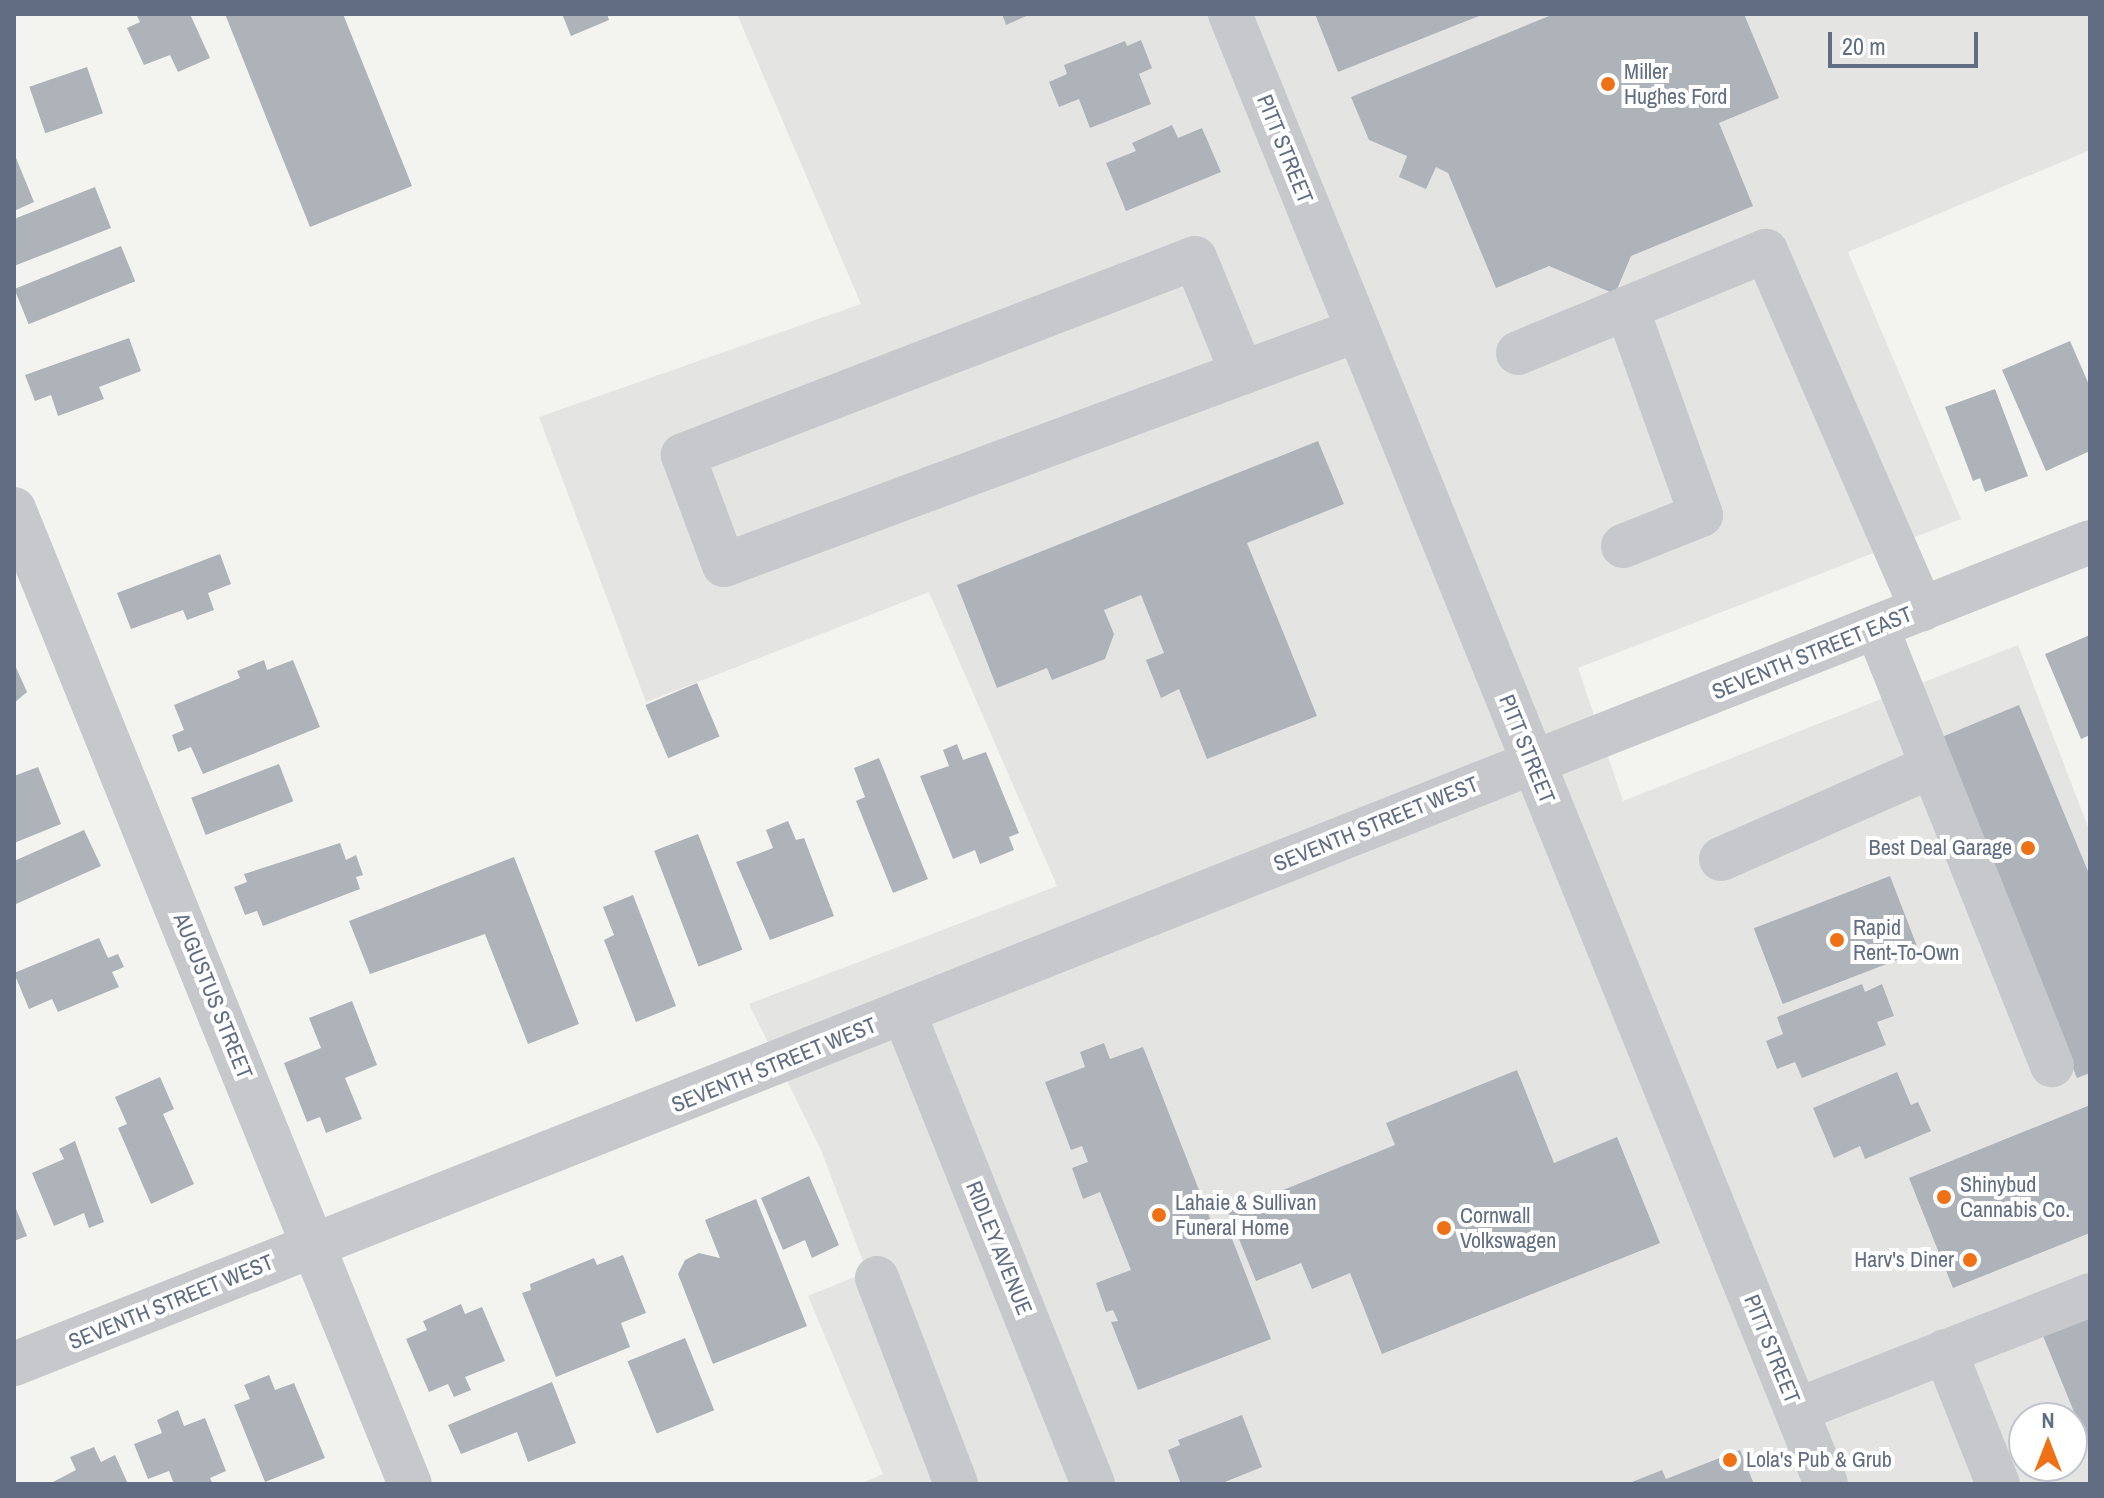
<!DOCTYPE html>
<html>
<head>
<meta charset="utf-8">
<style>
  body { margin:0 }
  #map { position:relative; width:2104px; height:1498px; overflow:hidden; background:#f3f4ef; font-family:"Archivo Narrow",sans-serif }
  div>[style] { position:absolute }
  .built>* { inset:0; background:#e4e4e3 }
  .building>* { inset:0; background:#aeb3ba; transform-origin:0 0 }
  .minor>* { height:44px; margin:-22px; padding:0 22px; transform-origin:22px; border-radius:22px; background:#c6c8cc }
  .dots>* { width:22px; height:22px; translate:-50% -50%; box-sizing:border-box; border:4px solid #fff; border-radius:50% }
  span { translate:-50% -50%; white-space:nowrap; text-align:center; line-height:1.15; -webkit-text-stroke:8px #fff; paint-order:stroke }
  .poi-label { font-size:22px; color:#616d83 }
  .left { translate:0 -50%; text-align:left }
  .right { translate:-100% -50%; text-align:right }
  .street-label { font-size:22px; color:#616d83 }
  .frame { position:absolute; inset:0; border:16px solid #616d83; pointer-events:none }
  .north { position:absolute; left:2008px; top:1402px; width:80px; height:80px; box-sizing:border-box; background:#fff; border:2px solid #c0c5cd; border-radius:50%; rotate:0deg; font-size:22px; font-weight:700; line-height:32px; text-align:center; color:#616d83 }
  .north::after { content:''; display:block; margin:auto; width:28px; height:36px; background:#ee7116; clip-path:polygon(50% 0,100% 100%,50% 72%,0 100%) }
  .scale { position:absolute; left:1828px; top:32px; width:150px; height:36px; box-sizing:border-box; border:4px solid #616d83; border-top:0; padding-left:10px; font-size:24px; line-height:28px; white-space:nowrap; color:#616d83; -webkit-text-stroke:6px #fff; paint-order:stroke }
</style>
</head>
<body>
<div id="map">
  <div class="built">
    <div style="clip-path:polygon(evenodd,737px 14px,2090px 14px,2090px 150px,1848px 252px,1961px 519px,1578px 668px,1623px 801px,2018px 645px,2090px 832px,2090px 1484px,860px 1484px,883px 1474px,808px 1296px,867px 1272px,821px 1150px,749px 1004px,1057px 886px,929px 592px,646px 702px,539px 417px,861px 304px,737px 14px,2024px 1418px,2072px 1418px,2072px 1466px,2024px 1466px,2024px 1418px)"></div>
  </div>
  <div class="building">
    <div style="clip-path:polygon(136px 14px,190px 14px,210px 58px,178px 72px,170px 55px,144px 65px,127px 28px,140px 22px)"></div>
    <div style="clip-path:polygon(225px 14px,343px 14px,412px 186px,310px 227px)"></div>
    <div style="clip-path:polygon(562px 14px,607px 14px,609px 20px,571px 36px)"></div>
    <div style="clip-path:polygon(1002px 14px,1031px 14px,1006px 25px)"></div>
    <div style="clip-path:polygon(1315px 14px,1484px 14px,1338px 72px)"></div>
    <div style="clip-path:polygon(1554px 14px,1744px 14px,1779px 98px,1719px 123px,1753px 206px,1631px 256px,1615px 294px,1549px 266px,1496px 288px,1448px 173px,1436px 167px,1426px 189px,1399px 177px,1407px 156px,1369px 140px,1351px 97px)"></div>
    <div style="clip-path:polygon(1141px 40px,1152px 68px,1139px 74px,1151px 104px,1090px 128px,1079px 99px,1059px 107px,1049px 82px,1067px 74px,1064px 65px,1125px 41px,1127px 46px)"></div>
    <div style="left:87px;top:67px;width:49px;height:61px;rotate:71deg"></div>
    <div style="clip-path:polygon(1172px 125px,1178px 138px,1202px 128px,1221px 172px,1126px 211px,1106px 163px,1136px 151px,1132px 143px)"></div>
    <div style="clip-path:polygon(14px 153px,34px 202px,14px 211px)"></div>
    <div style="clip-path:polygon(95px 187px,111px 228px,14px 266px,14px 219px)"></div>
    <div style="left:121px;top:246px;width:38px;height:115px;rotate:68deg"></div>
    <div style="clip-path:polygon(129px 338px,141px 371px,99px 387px,104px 399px,58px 416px,51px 395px,35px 401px,25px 375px)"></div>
    <div style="clip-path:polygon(2070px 341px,2090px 387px,2090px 451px,2046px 471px,2002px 370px)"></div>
    <div style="clip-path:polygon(1995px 389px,2028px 476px,1985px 492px,1980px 478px,1973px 481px,1945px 407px)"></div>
    <div style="clip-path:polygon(1318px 441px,1344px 504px,1247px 543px,1317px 716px,1207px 759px,1179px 689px,1161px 698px,1146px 660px,1164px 653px,1141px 595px,1104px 610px,1114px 634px,1105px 659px,1052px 680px,1047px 668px,997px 688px,957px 585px)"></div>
    <div style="clip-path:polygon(220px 554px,231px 584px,208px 593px,214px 610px,187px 620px,183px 610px,131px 629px,117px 593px)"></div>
    <div style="clip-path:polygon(2090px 635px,2090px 735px,2081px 739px,2045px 654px)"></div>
    <div style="clip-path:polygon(264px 660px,267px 670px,293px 660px,320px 727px,203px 774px,191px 747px,178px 752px,172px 735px,184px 730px,174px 705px,240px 678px,237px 671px)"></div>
    <div style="clip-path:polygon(14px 663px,27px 692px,14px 703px)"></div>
    <div style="left:697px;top:683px;width:58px;height:56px;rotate:67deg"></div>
    <div style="clip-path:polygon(2019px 705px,2090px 876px,2090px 1073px,2077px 1078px,1937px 739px)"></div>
    <div style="clip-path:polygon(957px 744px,963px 760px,986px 752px,1019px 833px,1009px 837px,1014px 850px,980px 864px,975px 850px,953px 859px,920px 776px,949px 766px,943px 750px)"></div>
    <div style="clip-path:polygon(879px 758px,928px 879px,893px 893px,856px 801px,865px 797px,854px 768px)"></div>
    <div style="left:279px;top:764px;width:40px;height:94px;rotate:69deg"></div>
    <div style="clip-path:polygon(38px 767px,61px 824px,14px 843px,14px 776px)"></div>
    <div style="clip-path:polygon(788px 821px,796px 840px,804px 838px,834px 916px,770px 940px,736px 862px,773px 848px,766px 830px)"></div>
    <div style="clip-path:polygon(84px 830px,101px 866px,16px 904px,14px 861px)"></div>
    <div style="left:698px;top:834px;width:124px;height:47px;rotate:69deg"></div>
    <div style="clip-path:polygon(340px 843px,346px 860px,356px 855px,363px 875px,356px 877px,360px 889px,263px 926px,257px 911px,245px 915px,234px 887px,247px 882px,244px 874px)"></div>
    <div style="clip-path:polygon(514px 857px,579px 1024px,528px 1044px,485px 934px,370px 974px,349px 921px)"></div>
    <div style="left:1890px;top:876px;width:81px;height:146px;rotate:69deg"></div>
    <div style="clip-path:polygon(633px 895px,676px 1006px,636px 1022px,604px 940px,614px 935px,603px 907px)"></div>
    <div style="clip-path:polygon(99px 938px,108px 958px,118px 954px,124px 967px,112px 972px,119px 987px,58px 1012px,52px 999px,29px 1009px,14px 973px)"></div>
    <div style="clip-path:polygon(1862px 984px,1865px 992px,1882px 984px,1894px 1016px,1877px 1022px,1886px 1045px,1802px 1078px,1795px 1062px,1777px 1069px,1766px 1041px,1783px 1034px,1777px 1017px)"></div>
    <div style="clip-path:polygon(352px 1001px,377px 1065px,345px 1078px,362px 1119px,326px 1133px,320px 1117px,307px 1122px,284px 1063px,321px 1048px,309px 1018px)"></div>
    <div style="clip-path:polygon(1104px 1043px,1110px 1059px,1143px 1047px,1217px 1236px,1229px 1231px,1271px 1339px,1138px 1390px,1111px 1322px,1118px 1321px,1113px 1310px,1106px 1312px,1096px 1283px,1131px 1270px,1100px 1192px,1083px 1199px,1072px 1168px,1088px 1162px,1082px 1146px,1071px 1150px,1045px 1082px,1085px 1067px,1080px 1052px)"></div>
    <div style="clip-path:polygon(1517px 1070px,1554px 1163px,1617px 1137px,1660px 1243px,1382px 1354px,1350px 1273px,1312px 1289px,1301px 1263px,1256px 1281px,1228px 1212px,1395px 1145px,1386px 1123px)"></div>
    <div style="clip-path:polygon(1897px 1072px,1911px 1105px,1918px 1102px,1931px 1131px,1865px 1159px,1860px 1146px,1834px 1158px,1813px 1108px)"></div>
    <div style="clip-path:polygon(160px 1077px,174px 1109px,163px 1114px,194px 1184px,151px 1204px,118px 1128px,127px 1124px,115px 1097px)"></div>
    <div style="clip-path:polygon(2090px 1105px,2090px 1233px,1953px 1288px,1909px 1178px)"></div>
    <div style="clip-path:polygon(75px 1141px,104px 1222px,89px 1228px,84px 1213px,54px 1226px,32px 1173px,64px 1159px,59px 1149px)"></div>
    <div style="clip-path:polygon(809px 1176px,839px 1245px,812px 1258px,805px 1240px,783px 1250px,761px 1198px)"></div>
    <div style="clip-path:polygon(756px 1199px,807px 1326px,713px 1364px,678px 1274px,685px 1260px,699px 1253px,720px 1258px,705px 1220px)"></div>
    <div style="clip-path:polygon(14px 1204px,27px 1236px,14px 1241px)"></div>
    <div style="clip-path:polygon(623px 1255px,646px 1313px,621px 1323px,630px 1347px,556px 1377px,522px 1293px,531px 1290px,530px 1284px,594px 1258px,597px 1265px)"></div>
    <div style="clip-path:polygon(461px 1304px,465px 1314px,482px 1307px,505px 1361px,465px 1377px,471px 1390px,454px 1397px,448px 1384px,429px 1392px,406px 1339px,427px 1330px,423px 1321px)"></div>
    <div style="clip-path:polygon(2090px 1311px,2090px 1451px,2041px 1331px)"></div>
    <div style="left:685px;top:1338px;width:78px;height:62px;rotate:68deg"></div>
    <div style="clip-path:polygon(269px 1375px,275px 1390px,294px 1383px,325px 1458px,265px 1482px,234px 1405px,250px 1399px,244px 1385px)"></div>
    <div style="clip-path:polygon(552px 1382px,576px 1443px,528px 1462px,517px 1432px,461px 1454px,448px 1425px)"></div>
    <div style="clip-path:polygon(178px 1410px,184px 1426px,205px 1418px,226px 1471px,210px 1478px,213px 1484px,174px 1484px,169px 1471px,148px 1479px,134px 1444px,162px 1433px,157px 1420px)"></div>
    <div style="clip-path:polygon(1242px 1415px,1262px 1467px,1220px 1484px,1181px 1484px,1168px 1450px,1180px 1445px,1178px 1440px)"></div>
    <div style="clip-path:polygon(94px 1447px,101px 1462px,115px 1455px,128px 1484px,49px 1484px,76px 1470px,70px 1457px)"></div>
    <div style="clip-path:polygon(1740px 1450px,1754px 1484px,1627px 1484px,1662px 1470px,1666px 1479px)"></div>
  </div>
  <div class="minor">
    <div style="left:1230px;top:14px;width:1586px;rotate:67.93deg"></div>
    <div style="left:1518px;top:353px;width:268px;rotate:-22.4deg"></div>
    <div style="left:1766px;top:251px;width:391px;rotate:66.5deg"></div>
    <div style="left:1242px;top:373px;width:124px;rotate:-112.2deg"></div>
    <div style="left:1195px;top:258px;width:549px;rotate:158.95deg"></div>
    <div style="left:683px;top:455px;width:117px;rotate:69.6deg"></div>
    <div style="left:724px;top:565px;width:676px;rotate:-20.34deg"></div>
    <div style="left:14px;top:509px;width:1052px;rotate:67.9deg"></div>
    <div style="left:1623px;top:546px;width:84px;rotate:-21.7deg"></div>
    <div style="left:1701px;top:515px;width:220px;rotate:-109.7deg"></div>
    <div style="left:1877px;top:628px;width:471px;rotate:68.2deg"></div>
    <div style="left:1721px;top:859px;width:229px;rotate:-23.7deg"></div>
    <div style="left:904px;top:1013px;width:508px;rotate:68.14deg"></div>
    <div style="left:877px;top:1278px;width:221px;rotate:69deg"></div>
    <div style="left:1945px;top:1351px;width:143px;rotate:68.3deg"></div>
    <div style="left:14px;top:1364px;width:2233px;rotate:-21.6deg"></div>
    <div style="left:1797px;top:1410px;width:315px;rotate:-21.4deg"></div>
  </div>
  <div class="dots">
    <div style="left:1608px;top:84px;background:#ee7116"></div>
    <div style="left:2028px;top:848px;background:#ee7116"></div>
    <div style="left:1837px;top:940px;background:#ee7116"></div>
    <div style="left:1944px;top:1197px;background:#ee7116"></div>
    <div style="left:1159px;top:1215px;background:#ee7116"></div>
    <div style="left:1444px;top:1228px;background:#ee7116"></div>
    <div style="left:1970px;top:1260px;background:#ee7116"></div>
    <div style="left:1730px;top:1460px;background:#ee7116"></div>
  </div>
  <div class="poi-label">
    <span class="left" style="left:1624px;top:84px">Miller<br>Hughes Ford</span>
    <span class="right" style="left:2012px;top:848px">Best Deal Garage</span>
    <span class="left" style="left:1853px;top:940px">Rapid<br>Rent-To-Own</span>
    <span class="left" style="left:1960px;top:1197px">Shinybud<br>Cannabis Co.</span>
    <span class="left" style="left:1175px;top:1215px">Lahaie &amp; Sullivan<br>Funeral Home</span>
    <span class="left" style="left:1460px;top:1228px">Cornwall<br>Volkswagen</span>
    <span class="right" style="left:1954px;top:1260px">Harv's Diner</span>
    <span class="left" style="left:1746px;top:1460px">Lola's Pub &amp; Grub</span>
  </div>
  <div class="street-label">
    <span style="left:1285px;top:149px;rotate:68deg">PITT STREET</span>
    <span style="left:1812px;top:653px;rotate:-22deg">SEVENTH STREET EAST</span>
    <span style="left:1527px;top:749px;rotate:68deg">PITT STREET</span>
    <span style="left:1376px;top:824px;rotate:-22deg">SEVENTH STREET WEST</span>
    <span style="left:213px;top:996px;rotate:68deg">AUGUSTUS STREET</span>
    <span style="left:774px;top:1065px;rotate:-22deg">SEVENTH STREET WEST</span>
    <span style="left:999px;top:1248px;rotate:68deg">RIDLEY AVENUE</span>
    <span style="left:171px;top:1302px;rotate:-22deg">SEVENTH STREET WEST</span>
    <span style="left:1772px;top:1349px;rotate:68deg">PITT STREET</span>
  </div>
  <div class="frame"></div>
  <div class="north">N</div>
  <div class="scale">20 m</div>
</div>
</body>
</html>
